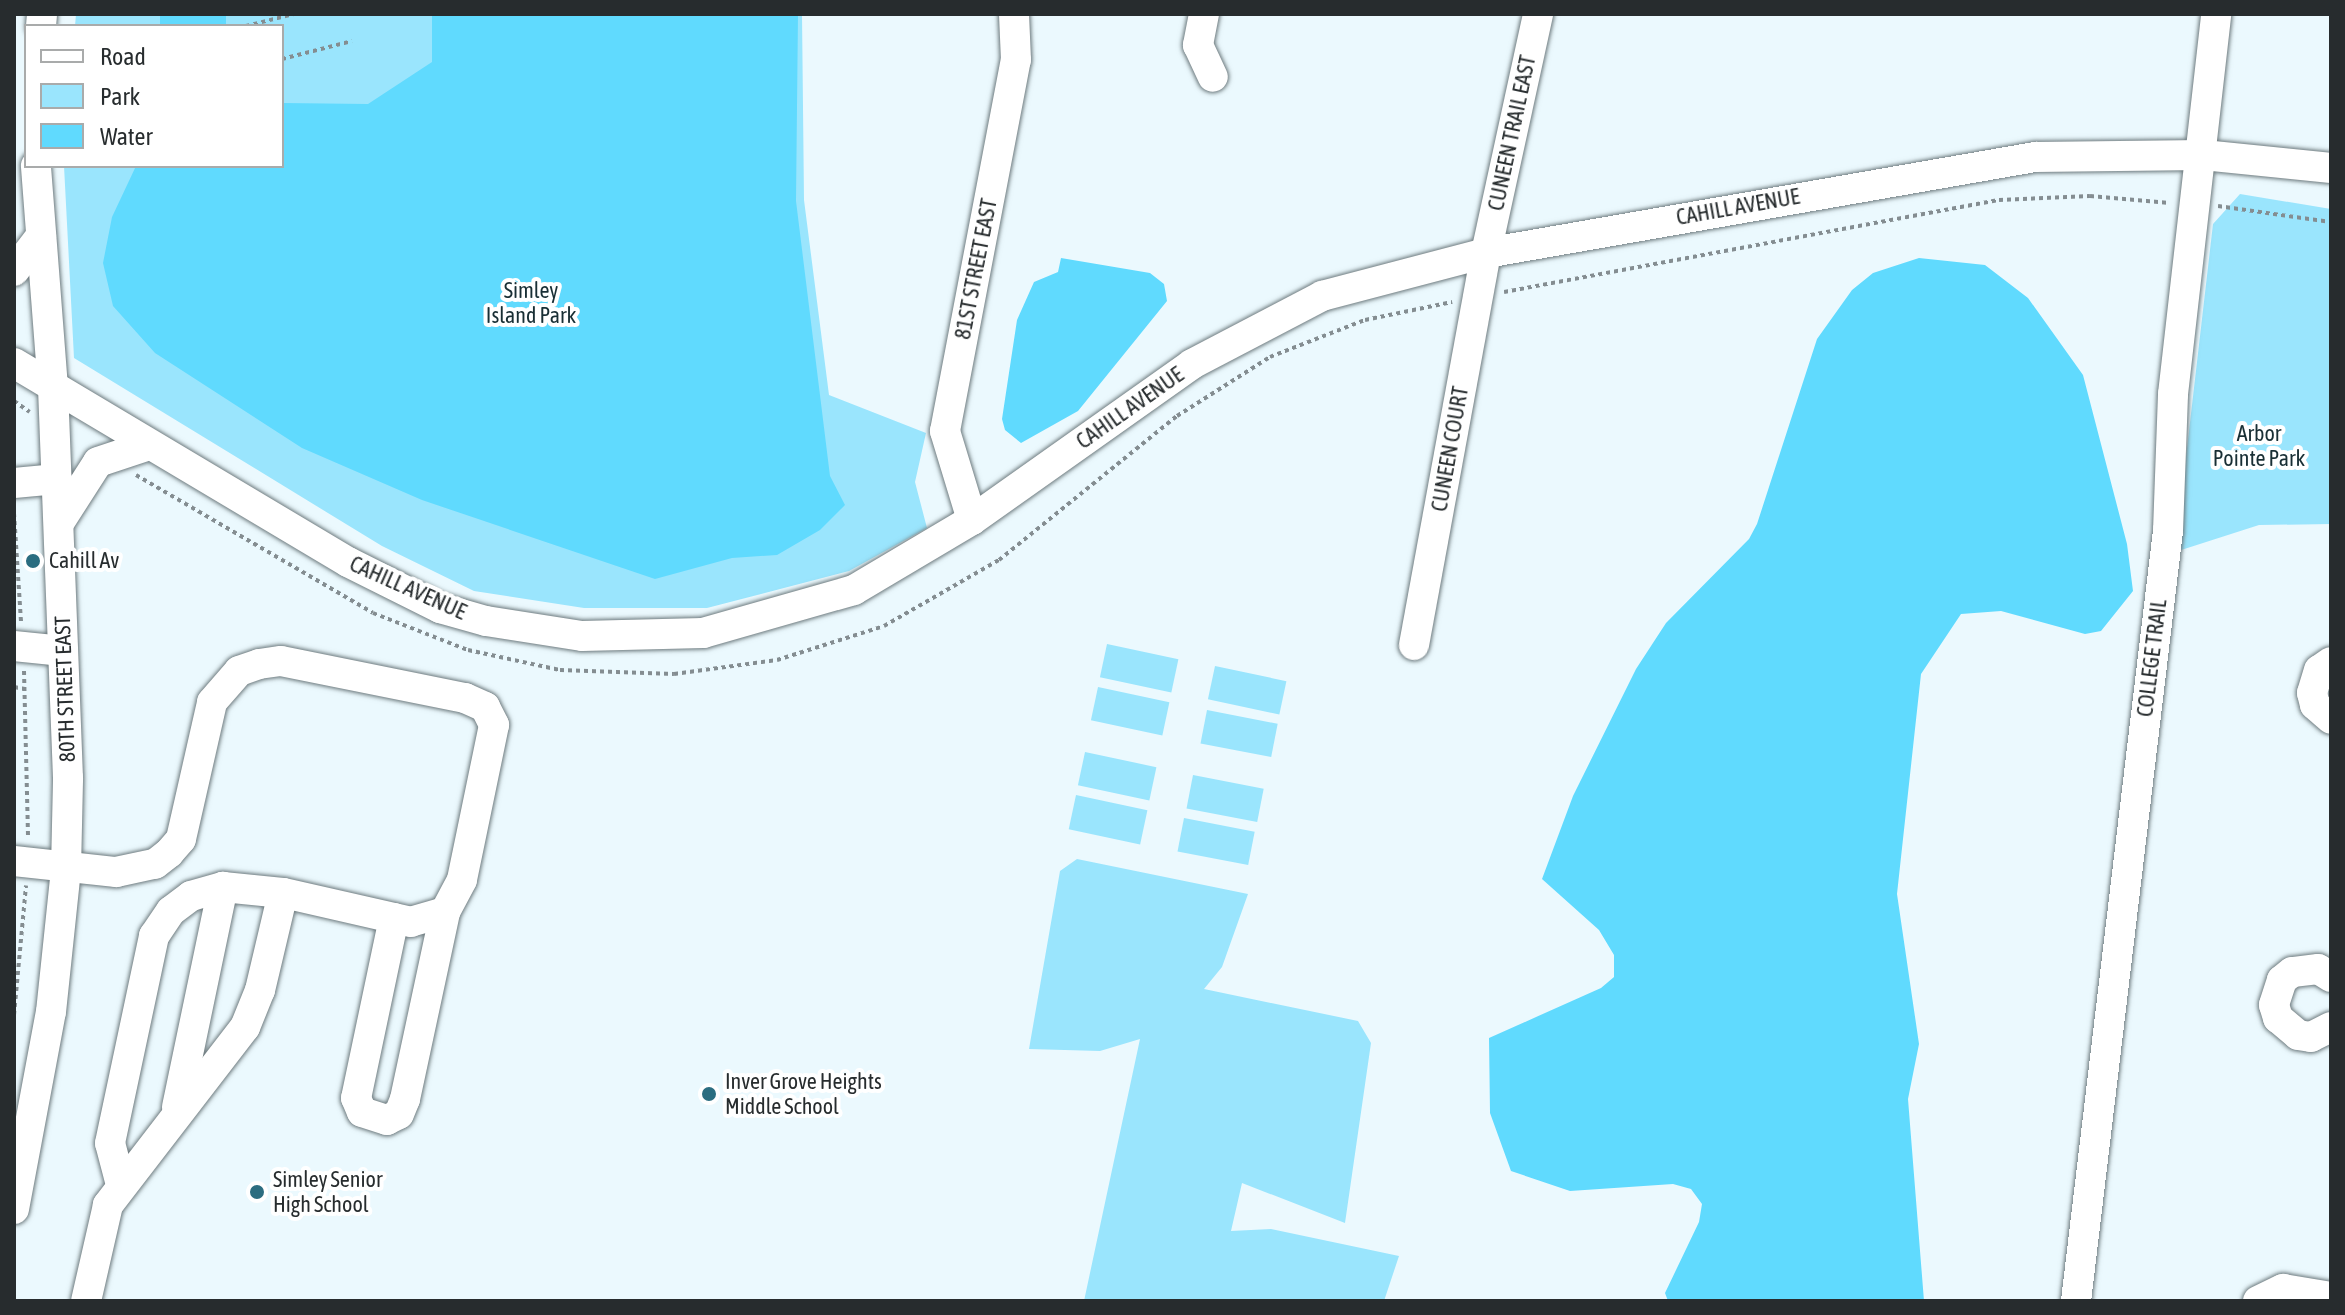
<!DOCTYPE html>
<html>
<head>
<meta charset="utf-8">
<style>
  body { margin:0 }
  #map { position:relative; width:2345px; height:1315px; overflow:hidden; background:#ebf9fe; font-family:"Asap Condensed",sans-serif }
  div>[style] { position:absolute }
  .green>* { inset:0; background:#9ae5fd; transform-origin:0 0 }
  .water>* { inset:0; background:#60dafe; transform-origin:0 0 }
  .path>* { height:4px; margin-top:-2px; transform-origin:0; background:repeating-linear-gradient(90deg,#848d91 0 4px,transparent 0 8px) }
  .roads { filter:drop-shadow(0 0 2px #6e7b7f) drop-shadow(0 0 2px #6e7b7f) }
  .minor>* { height:30px; margin:-15px; padding:0 15px; transform-origin:15px; border-radius:15px; background:#fff }
  .dots>* { width:22px; height:22px; translate:-50% -50%; box-sizing:border-box; border:4px solid #fff; border-radius:50% }
  span { translate:-50% -50%; white-space:nowrap; text-align:center; line-height:1.15; -webkit-text-stroke:8px #fff; paint-order:stroke }
  .street-label { font-size:22px; color:#272c2e }
  .park-label { font-size:22px; color:#192f35 }
  .poi-label { font-size:22px; color:#272c2e }
  .left { translate:0 -50%; text-align:left }
  .frame { position:absolute; inset:0; border:16px solid #272c2e; pointer-events:none }
  .legend { position:absolute; left:24px; top:24px; width:260px; height:144px; box-sizing:border-box; background:#fff; border:2px solid #a9abab; margin:0; padding:10px 14px; list-style:none; font-size:24px; color:#272c2e }
  .legend li { display:flex; align-items:center; gap:16px; height:40px }
  .legend b { width:40px; border:2px solid #a9abab }
</style>
</head>
<body>
<div id="map">
  <div class="green">
    <div style="clip-path:polygon(76px 14px,802px 14px,804px 200px,829px 395px,926px 433px,915px 482px,927px 528px,849px 571px,707px 608px,584px 608px,474px 591px,382px 546px,74px 358px,64px 166px,282px 166px,282px 26px,75px 26px)"></div>
    <div style="clip-path:polygon(2240px 194px,2331px 209px,2331px 524px,2259px 525px,2175px 552px,2213px 224px)"></div>
    <div style="left:1107px;top:644px;width:73px;height:34px;rotate:12deg"></div>
    <div style="left:1215px;top:666px;width:73px;height:34px;rotate:12deg"></div>
    <div style="left:1098px;top:687px;width:73px;height:34px;rotate:12deg"></div>
    <div style="left:1207px;top:710px;width:72px;height:34px;rotate:11deg"></div>
    <div style="left:1085px;top:752px;width:73px;height:34px;rotate:12deg"></div>
    <div style="left:1193px;top:775px;width:72px;height:34px;rotate:11deg"></div>
    <div style="left:1076px;top:795px;width:73px;height:35px;rotate:12deg"></div>
    <div style="left:1184px;top:818px;width:72px;height:34px;rotate:11deg"></div>
    <div style="clip-path:polygon(1077px 859px,1248px 894px,1222px 967px,1204px 989px,1358px 1021px,1371px 1043px,1345px 1223px,1242px 1183px,1231px 1231px,1271px 1229px,1399px 1256px,1384px 1301px,1084px 1301px,1140px 1039px,1100px 1051px,1029px 1049px,1060px 871px)"></div>
  </div>
  <div class="water">
    <div style="left:160px;top:14px;width:66px;height:12px"></div>
    <div style="clip-path:polygon(432px 14px,798px 14px,796px 201px,830px 476px,845px 505px,820px 530px,777px 555px,732px 558px,655px 579px,422px 500px,302px 448px,155px 353px,113px 306px,103px 263px,112px 217px,136px 166px,282px 166px,282px 103px,368px 104px,432px 62px)"></div>
    <div style="clip-path:polygon(1061px 258px,1150px 273px,1164px 284px,1167px 301px,1078px 411px,1021px 443px,1005px 430px,1002px 419px,1017px 320px,1034px 282px,1058px 272px)"></div>
    <div style="clip-path:polygon(1919px 258px,1985px 265px,2028px 298px,2083px 375px,2127px 544px,2133px 591px,2101px 631px,2085px 634px,2001px 611px,1961px 614px,1921px 674px,1897px 894px,1919px 1044px,1908px 1099px,1924px 1301px,1668px 1301px,1665px 1293px,1699px 1222px,1702px 1204px,1691px 1189px,1673px 1184px,1570px 1191px,1511px 1171px,1490px 1113px,1489px 1038px,1601px 988px,1614px 977px,1614px 955px,1599px 930px,1542px 879px,1573px 796px,1636px 669px,1666px 623px,1749px 539px,1757px 524px,1817px 339px,1852px 290px,1873px 273px)"></div>
  </div>
  <div class="path">
    <div style="left:246px;top:26px;width:49px;rotate:-14deg"></div>
    <div style="left:282px;top:59px;width:72px;rotate:-14.4deg"></div>
    <div style="left:2218px;top:206px;width:114px;rotate:8.1deg"></div>
    <div style="left:1504px;top:292px;width:503px;rotate:-10.53deg"></div>
    <div style="left:1999px;top:200px;width:91px;rotate:-2.5deg"></div>
    <div style="left:2090px;top:196px;width:80px;rotate:5deg"></div>
    <div style="left:14px;top:401px;width:19px;rotate:35deg"></div>
    <div style="left:136px;top:475px;width:274px;rotate:30.2deg"></div>
    <div style="left:373px;top:613px;width:102px;rotate:21.3deg"></div>
    <div style="left:468px;top:650px;width:94px;rotate:12.3deg"></div>
    <div style="left:560px;top:670px;width:114px;rotate:2deg"></div>
    <div style="left:674px;top:674px;width:104px;rotate:-7.7deg"></div>
    <div style="left:777px;top:660px;width:112px;rotate:-17.6deg"></div>
    <div style="left:884px;top:626px;width:133px;rotate:-29.9deg"></div>
    <div style="left:999px;top:560px;width:229px;rotate:-39deg"></div>
    <div style="left:1177px;top:416px;width:110px;rotate:-32.4deg"></div>
    <div style="left:1270px;top:357px;width:102px;rotate:-21.3deg"></div>
    <div style="left:1365px;top:320px;width:89px;rotate:-11.7deg"></div>
    <div style="left:14px;top:513px;width:109px;rotate:86.3deg"></div>
    <div style="left:24px;top:671px;width:167px;rotate:88.6deg"></div>
    <div style="left:14px;top:687px;width:11px;rotate:10deg"></div>
    <div style="left:14px;top:1015px;width:130px;rotate:-84.7deg"></div>
  </div>
  <div class="roads">
    <div class="minor">
      <div style="left:1204px;top:14px;width:32px;rotate:101deg"></div>
      <div style="left:1198px;top:45px;width:35px;rotate:65deg"></div>
      <div style="left:41px;top:26px;width:12px;rotate:-85deg"></div>
      <div style="left:14px;top:271px;width:44px;rotate:-52.4deg"></div>
      <div style="left:14px;top:363px;width:389px;rotate:30.8deg"></div>
      <div style="left:348px;top:562px;width:103px;rotate:26.6deg"></div>
      <div style="left:440px;top:608px;width:48px;rotate:15.8deg"></div>
      <div style="left:486px;top:621px;width:97px;rotate:8.9deg"></div>
      <div style="left:582px;top:636px;width:121px;rotate:-1.4deg"></div>
      <div style="left:703px;top:633px;width:157px;rotate:-15.9deg"></div>
      <div style="left:854px;top:590px;width:137px;rotate:-30.7deg"></div>
      <div style="left:972px;top:520px;width:270px;rotate:-35.3deg"></div>
      <div style="left:1192px;top:364px;width:147px;rotate:-27.6deg"></div>
      <div style="left:1322px;top:296px;width:170px;rotate:-14.7deg"></div>
      <div style="left:1486px;top:253px;width:557px;rotate:-9.92deg"></div>
      <div style="left:2035px;top:157px;width:168px;rotate:-0.7deg"></div>
      <div style="left:2203px;top:155px;width:129px;rotate:5.8deg"></div>
      <div style="left:14px;top:483px;width:43px;rotate:-5.3deg"></div>
      <div style="left:972px;top:520px;width:93px;rotate:-106.9deg"></div>
      <div style="left:945px;top:431px;width:378px;rotate:-79.2deg"></div>
      <div style="left:1016px;top:60px;width:46px;rotate:-92.5deg"></div>
      <div style="left:59px;top:523px;width:72px;rotate:-57.4deg"></div>
      <div style="left:98px;top:462px;width:54px;rotate:-18.4deg"></div>
      <div style="left:1414px;top:645px;width:399px;rotate:-79.6deg"></div>
      <div style="left:1486px;top:253px;width:245px;rotate:-77.7deg"></div>
      <div style="left:14px;top:646px;width:49px;rotate:5.8deg"></div>
      <div style="left:2331px;top:662px;width:14px;rotate:146deg"></div>
      <div style="left:2319px;top:670px;width:24px;rotate:107deg"></div>
      <div style="left:2312px;top:693px;width:12px;rotate:76deg"></div>
      <div style="left:2315px;top:705px;width:21px;rotate:41deg"></div>
      <div style="left:14px;top:861px;width:103px;rotate:6.2deg"></div>
      <div style="left:116px;top:872px;width:40px;rotate:-12deg"></div>
      <div style="left:155px;top:864px;width:18px;rotate:-38deg"></div>
      <div style="left:169px;top:853px;width:18px;rotate:-49deg"></div>
      <div style="left:181px;top:839px;width:140px;rotate:-77.2deg"></div>
      <div style="left:212px;top:702px;width:41px;rotate:-48.9deg"></div>
      <div style="left:239px;top:671px;width:21px;rotate:-19deg"></div>
      <div style="left:259px;top:664px;width:22px;rotate:-8deg"></div>
      <div style="left:281px;top:661px;width:188px;rotate:11.4deg"></div>
      <div style="left:465px;top:698px;width:22px;rotate:24deg"></div>
      <div style="left:485px;top:707px;width:20px;rotate:63deg"></div>
      <div style="left:494px;top:725px;width:158px;rotate:101.7deg"></div>
      <div style="left:462px;top:880px;width:36px;rotate:118deg"></div>
      <div style="left:445px;top:912px;width:35px;rotate:164deg"></div>
      <div style="left:411px;top:922px;width:131px;rotate:-167.2deg"></div>
      <div style="left:283px;top:893px;width:100px;rotate:103.3deg"></div>
      <div style="left:260px;top:990px;width:40px;rotate:112deg"></div>
      <div style="left:245px;top:1027px;width:225px;rotate:127.6deg"></div>
      <div style="left:108px;top:1205px;width:98px;rotate:102.9deg"></div>
      <div style="left:394px;top:918px;width:184px;rotate:101.9deg"></div>
      <div style="left:356px;top:1098px;width:15px;rotate:67deg"></div>
      <div style="left:362px;top:1112px;width:26px;rotate:18deg"></div>
      <div style="left:387px;top:1120px;width:13px;rotate:-27deg"></div>
      <div style="left:399px;top:1114px;width:16px;rotate:-68deg"></div>
      <div style="left:405px;top:1099px;width:191px;rotate:-77.9deg"></div>
      <div style="left:2331px;top:977px;width:15px;rotate:-148deg"></div>
      <div style="left:2318px;top:969px;width:26px;rotate:173deg"></div>
      <div style="left:2292px;top:972px;width:13px;rotate:141deg"></div>
      <div style="left:2282px;top:980px;width:26px;rotate:108deg"></div>
      <div style="left:2274px;top:1005px;width:14px;rotate:73deg"></div>
      <div style="left:2278px;top:1018px;width:26px;rotate:40deg"></div>
      <div style="left:2298px;top:1035px;width:13px;rotate:9deg"></div>
      <div style="left:2311px;top:1037px;width:22px;rotate:-27deg"></div>
      <div style="left:177px;top:1107px;width:225px;rotate:-78.2deg"></div>
      <div style="left:121px;top:1185px;width:43px;rotate:-104.7deg"></div>
      <div style="left:110px;top:1143px;width:212px;rotate:-78deg"></div>
      <div style="left:154px;top:936px;width:30px;rotate:-56deg"></div>
      <div style="left:171px;top:911px;width:25px;rotate:-37deg"></div>
      <div style="left:191px;top:896px;width:33px;rotate:-16deg"></div>
      <div style="left:223px;top:887px;width:60px;rotate:5.7deg"></div>
      <div style="left:14px;top:1209px;width:200px;rotate:-79.4deg"></div>
      <div style="left:51px;top:1012px;width:144px;rotate:-84deg"></div>
      <div style="left:66px;top:869px;width:91px;rotate:-88.7deg"></div>
      <div style="left:68px;top:778px;width:390px;rotate:-92.2deg"></div>
      <div style="left:53px;top:388px;width:223px;rotate:-94.4deg"></div>
      <div style="left:2076px;top:1301px;width:775px;rotate:-83.19deg"></div>
      <div style="left:2168px;top:531px;width:137px;rotate:-87.9deg"></div>
      <div style="left:2173px;top:394px;width:382px;rotate:-83.5deg"></div>
      <div style="left:2258px;top:1301px;width:28px;rotate:-26deg"></div>
      <div style="left:2283px;top:1289px;width:49px;rotate:9.5deg"></div>
    </div>
  </div>
  <div class="dots">
    <div style="left:33px;top:561px;background:#2b6d80"></div>
    <div style="left:709px;top:1094px;background:#2b6d80"></div>
    <div style="left:257px;top:1192px;background:#2b6d80"></div>
  </div>
  <div class="street-label">
    <span style="left:1512px;top:133px;rotate:-78deg">CUNEEN TRAIL EAST</span>
    <span style="left:1738px;top:207px;rotate:-10deg">CAHILL AVENUE</span>
    <span style="left:976px;top:269px;rotate:-79deg">81ST STREET EAST</span>
    <span style="left:1130px;top:408px;rotate:-35deg">CAHILL AVENUE</span>
    <span style="left:1450px;top:449px;rotate:-80deg">CUNEEN COURT</span>
    <span style="left:408px;top:588px;rotate:24deg">CAHILL AVENUE</span>
    <span style="left:2152px;top:658px;rotate:-83deg">COLLEGE TRAIL</span>
    <span style="left:65px;top:689px;rotate:-92deg">80TH STREET EAST</span>
  </div>
  <div class="park-label">
    <span style="left:531px;top:303px">Simley<br>Island Park</span>
    <span style="left:2259px;top:446px">Arbor<br>Pointe Park</span>
  </div>
  <div class="poi-label">
    <span class="left" style="left:49px;top:561px">Cahill Av</span>
    <span class="left" style="left:725px;top:1094px">Inver Grove Heights<br>Middle School</span>
    <span class="left" style="left:273px;top:1192px">Simley Senior<br>High School</span>
  </div>
  <div class="frame"></div>
  <ul class="legend">
  <li><b style="height:10px;background:#fff"></b>Road</li>
  <li><b style="height:22px;background:#9ae5fd"></b>Park</li>
  <li><b style="height:22px;background:#60dafe"></b>Water</li>
  </ul>
</div>
</body>
</html>
